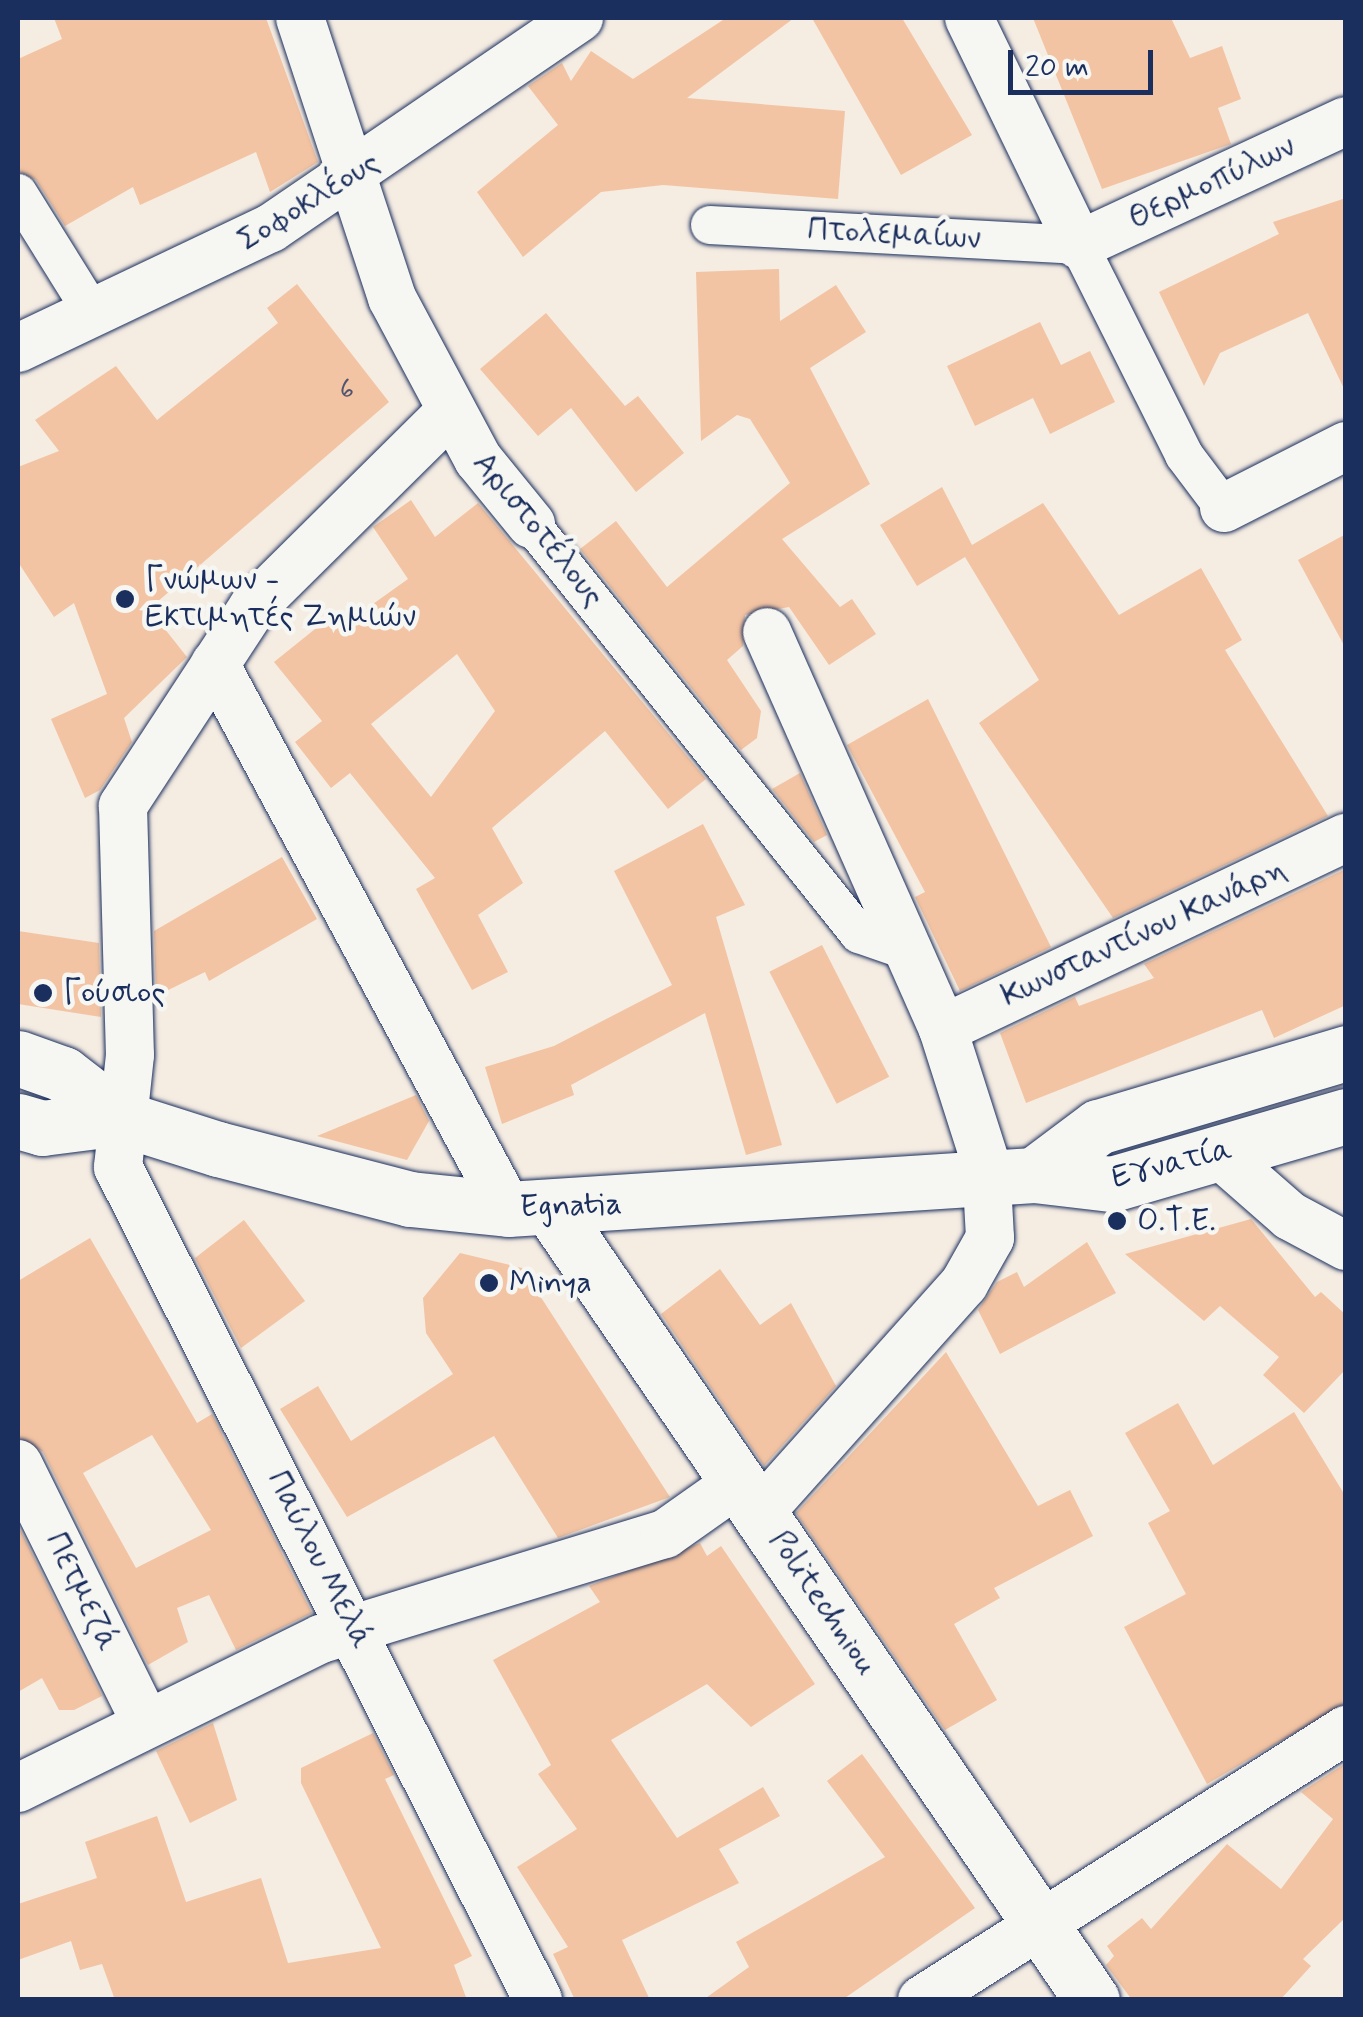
<!DOCTYPE html>
<html>
<head>
<meta charset="utf-8">
<style>
  body { margin:0 }
  #map { position:relative; width:1363px; height:2017px; overflow:hidden; background:#f5ece2; font-family:Mynerve,sans-serif }
  div>[style] { position:absolute }
  .building>* { inset:0; background:#f3c4a3; transform-origin:0 0 }
  .roads { filter:drop-shadow(0 0 2px #1b2f5e) drop-shadow(0 0 2px #1b2f5e) }
  .pedestrian>* { height:38px; margin:-19px; padding:0 19px; transform-origin:19px; border-radius:19px; background:#f6f6f2 }
  .minor>* { height:48px; margin:-24px; padding:0 24px; transform-origin:24px; border-radius:24px; background:#f6f6f2 }
  .tertiary>* { height:55px; margin:-27.5px; padding:0 27.5px; transform-origin:27.5px; border-radius:27.5px; background:#f6f6f2 }
  .dots>* { width:28px; height:28px; translate:-50% -50%; box-sizing:border-box; border:5px solid #f6f6f2; border-radius:50% }
  span { translate:-50% -50%; white-space:nowrap; text-align:center; line-height:1.15; -webkit-text-stroke:9px #f6f6f2; paint-order:stroke }
  .number-label { font-size:28px; color:#51546f }
  .number-label span { -webkit-text-stroke-width:0 }
  .street-label { font-size:32px; color:#1b2f5e }
  .poi-label { font-size:32px; color:#1b2f5e }
  .left { translate:0 -50%; text-align:left }
  .frame { position:absolute; inset:0; border:20px solid #1b2f5e; pointer-events:none }
  .scale { position:absolute; left:1008px; top:50px; width:145px; height:45px; box-sizing:border-box; border:5px solid #1b2f5e; border-top:0; padding-left:12px; font-size:30px; line-height:35px; white-space:nowrap; color:#1b2f5e; -webkit-text-stroke:8px #f6f6f2; paint-order:stroke }
</style>
</head>
<body>
<div id="map">
  <div class="building">
    <div style="clip-path:polygon(54px 18px,266px 18px,318px 162px,270px 192px,256px 152px,140px 205px,133px 187px,65px 226px,36px 180px,18px 171px,18px 59px,62px 39px)"></div>
    <div style="clip-path:polygon(726px 18px,794px 18px,687px 98px,845px 111px,838px 199px,663px 185px,601px 192px,523px 257px,477px 192px,558px 125px,528px 86px,562px 63px,571px 81px,591px 51px,633px 79px)"></div>
    <div style="clip-path:polygon(812px 18px,902px 18px,972px 135px,901px 175px)"></div>
    <div style="clip-path:polygon(1033px 18px,1171px 18px,1190px 58px,1222px 46px,1241px 99px,1218px 108px,1231px 144px,1102px 189px)"></div>
    <div style="clip-path:polygon(1346px 198px,1346px 393px,1308px 313px,1220px 353px,1204px 386px,1159px 292px,1279px 234px,1273px 222px)"></div>
    <div style="clip-path:polygon(779px 269px,780px 321px,836px 285px,866px 332px,810px 368px,870px 484px,782px 539px,840px 607px,852px 599px,876px 634px,829px 665px,789px 607px,745px 615px,743px 646px,727px 660px,761px 711px,757px 738px,741px 750px,580px 549px,616px 521px,667px 587px,790px 483px,750px 419px,737px 415px,701px 441px,696px 272px)"></div>
    <div style="clip-path:polygon(297px 284px,389px 402px,149px 609px,187px 657px,124px 718px,132px 742px,100px 790px,85px 798px,51px 719px,107px 694px,74px 603px,54px 617px,18px 562px,18px 467px,59px 451px,35px 420px,116px 366px,157px 420px,278px 323px,267px 308px)"></div>
    <div style="clip-path:polygon(546px 313px,625px 406px,638px 396px,684px 453px,636px 492px,571px 408px,538px 436px,480px 369px)"></div>
    <div style="clip-path:polygon(1040px 322px,1061px 365px,1090px 351px,1115px 402px,1050px 434px,1033px 398px,975px 426px,947px 366px)"></div>
    <div style="clip-path:polygon(942px 487px,972px 545px,1043px 503px,1119px 615px,1201px 568px,1242px 640px,1225px 650px,1328px 816px,1113px 918px,979px 723px,1039px 680px,965px 557px,917px 586px,880px 525px)"></div>
    <div style="clip-path:polygon(evenodd,411px 500px,435px 537px,478px 503px,706px 779px,668px 809px,605px 731px,492px 828px,523px 883px,478px 915px,508px 972px,472px 990px,416px 889px,435px 878px,350px 773px,331px 788px,295px 742px,322px 721px,274px 662px,320px 625px,339px 616px,345px 624px,408px 579px,373px 527px,411px 500px,457px 654px,495px 711px,431px 797px,371px 724px,457px 654px)"></div>
    <div style="clip-path:polygon(1346px 534px,1346px 649px,1298px 560px)"></div>
    <div style="clip-path:polygon(928px 699px,1051px 947px,960px 991px,915px 897px,925px 892px,847px 745px)"></div>
    <div style="clip-path:polygon(800px 773px,827px 835px,814px 842px,772px 789px)"></div>
    <div style="clip-path:polygon(703px 824px,745px 905px,716px 917px,782px 1145px,746px 1155px,705px 1013px,571px 1085px,574px 1095px,502px 1124px,485px 1067px,554px 1046px,672px 985px,614px 871px)"></div>
    <div style="clip-path:polygon(282px 857px,317px 919px,209px 981px,205px 972px,156px 996px,154px 931px)"></div>
    <div style="clip-path:polygon(1346px 869px,1346px 1005px,1274px 1038px,1262px 1010px,1026px 1103px,1000px 1033px,1075px 997px,1079px 1006px,1154px 978px,1144px 964px)"></div>
    <div style="clip-path:polygon(18px 931px,99px 943px,101px 1017px,18px 1004px)"></div>
    <div style="left:822px;top:945px;width:148px;height:59px;rotate:63deg"></div>
    <div style="clip-path:polygon(416px 1095px,429px 1121px,407px 1160px,317px 1136px)"></div>
    <div style="clip-path:polygon(1251px 1219px,1315px 1297px,1321px 1292px,1346px 1315px,1346px 1369px,1304px 1413px,1263px 1375px,1279px 1357px,1220px 1306px,1204px 1321px,1125px 1254px)"></div>
    <div style="clip-path:polygon(244px 1220px,305px 1301px,241px 1348px,195px 1258px)"></div>
    <div style="clip-path:polygon(evenodd,90px 1238px,197px 1423px,212px 1414px,312px 1613px,236px 1650px,209px 1595px,177px 1608px,188px 1642px,148px 1665px,43px 1452px,18px 1437px,18px 1281px,90px 1238px,152px 1435px,211px 1530px,136px 1568px,83px 1473px,152px 1435px)"></div>
    <div style="clip-path:polygon(1087px 1242px,1116px 1293px,1000px 1354px,978px 1310px,997px 1282px,1017px 1272px,1024px 1287px)"></div>
    <div style="clip-path:polygon(460px 1253px,522px 1268px,670px 1497px,558px 1538px,494px 1436px,347px 1517px,280px 1409px,318px 1386px,351px 1441px,453px 1374px,426px 1333px,423px 1298px)"></div>
    <div style="clip-path:polygon(720px 1269px,760px 1325px,791px 1303px,836px 1386px,764px 1466px,661px 1314px)"></div>
    <div style="clip-path:polygon(946px 1352px,1038px 1506px,1070px 1490px,1093px 1536px,994px 1588px,1000px 1598px,954px 1624px,997px 1700px,945px 1730px,796px 1513px)"></div>
    <div style="clip-path:polygon(1178px 1403px,1213px 1465px,1294px 1412px,1346px 1497px,1346px 1703px,1207px 1784px,1124px 1627px,1186px 1594px,1148px 1523px,1170px 1511px,1125px 1433px)"></div>
    <div style="clip-path:polygon(18px 1525px,102px 1696px,74px 1710px,59px 1710px,42px 1678px,18px 1692px)"></div>
    <div style="clip-path:polygon(700px 1543px,707px 1556px,721px 1546px,815px 1684px,751px 1727px,707px 1684px,611px 1740px,677px 1838px,763px 1787px,780px 1816px,719px 1849px,739px 1883px,622px 1940px,650px 2000px,575px 2000px,553px 1954px,568px 1947px,517px 1867px,577px 1829px,538px 1774px,551px 1765px,493px 1660px,600px 1602px,589px 1586px)"></div>
    <div style="clip-path:polygon(213px 1723px,237px 1800px,190px 1823px,156px 1751px)"></div>
    <div style="clip-path:polygon(373px 1733px,394px 1775px,385px 1779px,472px 1956px,454px 1965px,467px 2000px,115px 2000px,102px 1964px,80px 1970px,71px 1941px,18px 1960px,18px 1904px,97px 1878px,85px 1842px,157px 1816px,186px 1902px,261px 1878px,288px 1963px,381px 1948px,301px 1783px,301px 1768px)"></div>
    <div style="clip-path:polygon(862px 1754px,975px 1908px,842px 2000px,703px 2000px,749px 1967px,736px 1942px,885px 1857px,827px 1781px)"></div>
    <div style="clip-path:polygon(1346px 1763px,1346px 1917px,1303px 1959px,1311px 1966px,1280px 2000px,1132px 2000px,1106px 1965px,1114px 1956px,1107px 1946px,1142px 1918px,1151px 1929px,1227px 1844px,1281px 1889px,1333px 1819px,1301px 1792px)"></div>
  </div>
  <div class="roads">
    <div class="pedestrian">
      <div style="left:18px;top:193px;width:144px;rotate:58.1deg"></div>
      <div style="left:710px;top:225px;width:370px;rotate:3.1deg"></div>
      <div style="left:1079px;top:245px;width:235px;rotate:63.4deg"></div>
      <div style="left:1184px;top:455px;width:66px;rotate:53deg"></div>
      <div style="left:531px;top:524px;width:525px;rotate:51.34deg"></div>
      <div style="left:859px;top:934px;width:55px;rotate:19.1deg"></div>
    </div>
    <div class="minor">
      <div style="left:300px;top:18px;width:295px;rotate:71.8deg"></div>
      <div style="left:392px;top:298px;width:183px;rotate:61.9deg"></div>
      <div style="left:478px;top:459px;width:84px;rotate:50.8deg"></div>
      <div style="left:969px;top:18px;width:252px;rotate:64.1deg"></div>
      <div style="left:1079px;top:245px;width:294px;rotate:-24.9deg"></div>
      <div style="left:18px;top:348px;width:280px;rotate:-25.4deg"></div>
      <div style="left:271px;top:228px;width:373px;rotate:-34.3deg"></div>
      <div style="left:450px;top:412px;width:277px;rotate:135.3deg"></div>
      <div style="left:253px;top:607px;width:238px;rotate:123.2deg"></div>
      <div style="left:123px;top:806px;width:249px;rotate:88.4deg"></div>
      <div style="left:130px;top:1055px;width:113px;rotate:96.1deg"></div>
      <div style="left:118px;top:1167px;width:933px;rotate:63.24deg"></div>
      <div style="left:1224px;top:508px;width:137px;rotate:-26.9deg"></div>
      <div style="left:215px;top:664px;width:619px;rotate:61.74deg"></div>
      <div style="left:943px;top:1029px;width:446px;rotate:-25.4deg"></div>
      <div style="left:1218px;top:1153px;width:96px;rotate:41.2deg"></div>
      <div style="left:1290px;top:1216px;width:64px;rotate:28.2deg"></div>
      <div style="left:18px;top:1464px;width:287px;rotate:63.7deg"></div>
      <div style="left:761px;top:1511px;width:305px;rotate:-48.2deg"></div>
      <div style="left:964px;top:1284px;width:53px;rotate:-60.5deg"></div>
      <div style="left:990px;top:1238px;width:74px;rotate:-93.1deg"></div>
      <div style="left:986px;top:1164px;width:142px;rotate:-107.7deg"></div>
      <div style="left:943px;top:1029px;width:434px;rotate:-113.9deg"></div>
      <div style="left:18px;top:1788px;width:338px;rotate:-26.2deg"></div>
      <div style="left:321px;top:1639px;width:360px;rotate:-17deg"></div>
      <div style="left:665px;top:1534px;width:92px;rotate:-35.2deg"></div>
      <div style="left:922px;top:2000px;width:503px;rotate:-32.49deg"></div>
    </div>
    <div class="tertiary">
      <div style="left:18px;top:1058px;width:48px;rotate:19.6deg"></div>
      <div style="left:63px;top:1074px;width:72px;rotate:37.7deg"></div>
      <div style="left:120px;top:1118px;width:103px;rotate:17.6deg"></div>
      <div style="left:218px;top:1149px;width:198px;rotate:14.6deg"></div>
      <div style="left:410px;top:1199px;width:99px;rotate:5.8deg"></div>
      <div style="left:508px;top:1209px;width:527px;rotate:-3.7deg"></div>
      <div style="left:1034px;top:1175px;width:79px;rotate:6.6deg"></div>
      <div style="left:1112px;top:1184px;width:244px;rotate:-16.2deg"></div>
      <div style="left:18px;top:1121px;width:25px;rotate:16deg"></div>
      <div style="left:42px;top:1128px;width:79px;rotate:-7.3deg"></div>
      <div style="left:1034px;top:1175px;width:80px;rotate:-36.9deg"></div>
      <div style="left:1098px;top:1127px;width:259px;rotate:-16.6deg"></div>
      <div style="left:551px;top:1209px;width:958px;rotate:55.63deg"></div>
    </div>
  </div>
  <div class="dots">
    <div style="left:125px;top:599px;background:#1b2f5e"></div>
    <div style="left:43px;top:993px;background:#1b2f5e"></div>
    <div style="left:1117px;top:1221px;background:#1b2f5e"></div>
    <div style="left:489px;top:1283px;background:#1b2f5e"></div>
  </div>
  <div class="number-label">
    <span style="left:347px;top:391px">6</span>
  </div>
  <div class="street-label">
    <span style="left:1212px;top:183px;rotate:-25deg">Θερμοπύλων</span>
    <span style="left:309px;top:202px;rotate:-32deg">Σοφοκλέους</span>
    <span style="left:894px;top:235px;rotate:3deg">Πτολεμαίων</span>
    <span style="left:538px;top:530px;rotate:51deg">Αριστοτέλους</span>
    <span style="left:1144px;top:933px;rotate:-25deg">Κωνσταντίνου Κανάρη</span>
    <span style="left:1172px;top:1164px;rotate:-14deg">Εγνατία</span>
    <span style="left:571px;top:1206px;rotate:-2deg">Egnatia</span>
    <span style="left:319px;top:1560px;rotate:63deg">Παύλου Μελά</span>
    <span style="left:81px;top:1592px;rotate:64deg">Πετμεζά</span>
    <span style="left:823px;top:1603px;rotate:56deg">Politechniou</span>
  </div>
  <div class="poi-label">
    <span class="left" style="left:145px;top:599px">Γνώμων -<br>Εκτιμητές Ζημιών</span>
    <span class="left" style="left:63px;top:993px">Γούσιος</span>
    <span class="left" style="left:1137px;top:1221px">O.T.E.</span>
    <span class="left" style="left:509px;top:1283px">Minya</span>
  </div>
  <div class="frame"></div>
  <div class="scale">20 m</div>
</div>
</body>
</html>
